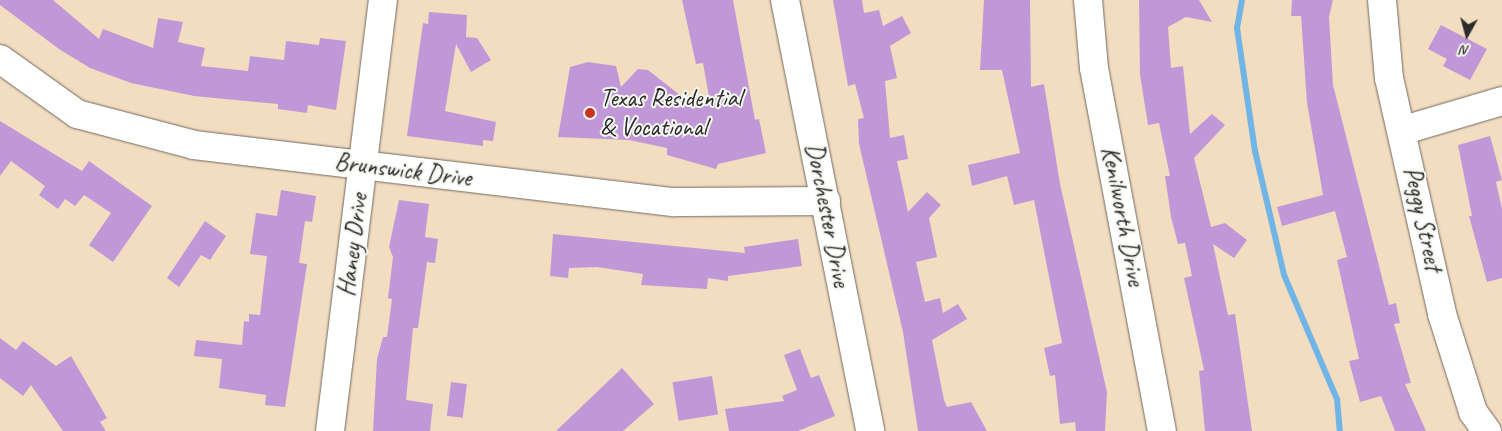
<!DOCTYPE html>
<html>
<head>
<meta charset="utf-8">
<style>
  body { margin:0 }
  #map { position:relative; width:1502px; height:431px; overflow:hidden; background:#f3ddc1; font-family:Caveat,sans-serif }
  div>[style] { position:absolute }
  .stream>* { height:6px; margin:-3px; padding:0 3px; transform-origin:3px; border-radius:3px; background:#70b5e6 }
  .building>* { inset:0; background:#c198d7; transform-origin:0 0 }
  .roads { filter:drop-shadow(0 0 1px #716960) drop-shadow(0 0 1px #716960) }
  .minor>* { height:28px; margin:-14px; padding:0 14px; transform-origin:14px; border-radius:14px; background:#fff }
  .dots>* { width:14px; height:14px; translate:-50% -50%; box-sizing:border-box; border:2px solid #f6f6f2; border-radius:50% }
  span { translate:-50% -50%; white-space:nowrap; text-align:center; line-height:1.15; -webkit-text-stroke:4px #f6f6f2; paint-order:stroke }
  .poi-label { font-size:25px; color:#2b2b2b }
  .left { translate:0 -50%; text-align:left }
  .street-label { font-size:25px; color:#2b2b2b }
  .north { position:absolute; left:1442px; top:10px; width:50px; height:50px; -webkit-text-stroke:4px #f6f6f2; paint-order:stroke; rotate:187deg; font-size:14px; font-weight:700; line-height:20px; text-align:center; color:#2b2b2b }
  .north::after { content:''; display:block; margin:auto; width:18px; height:22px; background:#2b2b2b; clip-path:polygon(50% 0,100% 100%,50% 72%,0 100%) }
</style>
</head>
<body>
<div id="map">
  <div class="stream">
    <div style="left:1242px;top:0;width:28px;rotate:100deg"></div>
    <div style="left:1237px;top:28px;width:124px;rotate:81.7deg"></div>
    <div style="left:1255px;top:151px;width:127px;rotate:76.8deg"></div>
    <div style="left:1284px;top:275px;width:135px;rotate:66.9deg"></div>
    <div style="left:1337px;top:399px;width:32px;rotate:85deg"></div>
  </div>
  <div class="building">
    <div style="clip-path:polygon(0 0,53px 0,99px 39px,103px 29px,153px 48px,158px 18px,183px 22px,178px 42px,205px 48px,201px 66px,248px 71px,250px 56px,284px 60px,286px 41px,319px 45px,320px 38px,346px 41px,336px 110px,308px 105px,307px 113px,278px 109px,278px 104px,194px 96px,131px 83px,90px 68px,59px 49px,0 5px)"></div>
    <div style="clip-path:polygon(682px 0,733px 0,755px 120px,759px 119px,766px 153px,718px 164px,716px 169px,667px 155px,667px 148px,629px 140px,558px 137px,570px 67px,588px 62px,616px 66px,621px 87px,638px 69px,648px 70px,685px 99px,709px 97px,703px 63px,696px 64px)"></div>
    <div style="clip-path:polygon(833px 0,862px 0,864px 13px,879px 10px,883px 26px,902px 16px,911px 33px,890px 46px,897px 78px,885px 81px,890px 138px,904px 135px,908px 159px,897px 161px,908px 212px,927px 192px,941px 205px,929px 218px,937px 257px,916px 262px,925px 302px,940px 298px,943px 313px,958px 304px,967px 319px,932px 340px,944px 400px,947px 407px,971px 402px,987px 431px,918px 431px,903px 332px,859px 144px,858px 119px,864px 118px,855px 84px,848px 86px)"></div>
    <div style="clip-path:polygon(984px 0,1030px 0,1031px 87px,1044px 84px,1060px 184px,1107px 392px,1105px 431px,1076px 431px,1075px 422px,1060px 424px,1055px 375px,1050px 376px,1044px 348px,1062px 343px,1034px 200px,1014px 205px,1007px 176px,972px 186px,968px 165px,1020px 153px,1002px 70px,980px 70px)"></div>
    <div style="clip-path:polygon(1139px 0,1199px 0,1212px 22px,1186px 17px,1168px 27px,1171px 68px,1183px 66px,1190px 134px,1212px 114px,1225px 125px,1194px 158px,1211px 227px,1225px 223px,1247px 240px,1234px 258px,1213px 244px,1228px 315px,1235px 314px,1252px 431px,1205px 431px,1199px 371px,1204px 370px,1184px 278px,1192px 276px,1185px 243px,1178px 244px,1171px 217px,1165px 176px,1170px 176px,1159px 123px,1148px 125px,1140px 75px)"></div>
    <div style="clip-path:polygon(1292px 0,1333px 0,1329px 17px,1333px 85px,1389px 305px,1396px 303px,1400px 323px,1394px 324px,1411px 383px,1405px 384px,1426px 431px,1395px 431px,1381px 396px,1360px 402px,1349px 361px,1359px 359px,1337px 260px,1347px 257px,1335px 211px,1282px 226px,1277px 207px,1323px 195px,1307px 103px,1301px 16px,1291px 16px)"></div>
    <div style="clip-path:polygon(429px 12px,467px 15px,466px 37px,477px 38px,491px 60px,471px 72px,456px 44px,445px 111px,496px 122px,493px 141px,483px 140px,483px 146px,407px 136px,423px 23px,428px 24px)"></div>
    <div style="clip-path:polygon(1441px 25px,1487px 49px,1470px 80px,1443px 66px,1447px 59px,1428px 49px)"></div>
    <div style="clip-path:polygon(0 121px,82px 171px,89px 161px,152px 206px,113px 262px,89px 245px,111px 213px,84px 195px,75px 206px,65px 199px,58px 209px,39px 195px,45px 186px,11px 161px,0 176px)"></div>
    <div style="clip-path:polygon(1490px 136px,1502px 180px,1496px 182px,1502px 209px,1502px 278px,1487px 282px,1469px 216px,1472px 216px,1458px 145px)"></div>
    <div style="clip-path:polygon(281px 190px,316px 196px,312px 222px,305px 221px,299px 263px,307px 264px,285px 407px,265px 405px,266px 395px,219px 388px,222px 359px,194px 356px,196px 340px,242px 345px,244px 321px,249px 322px,249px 314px,260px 315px,267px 256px,250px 254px,256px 213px,277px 216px)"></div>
    <div style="clip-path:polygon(399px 200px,429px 204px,425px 237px,438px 239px,435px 263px,427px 262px,418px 328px,413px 328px,406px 400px,433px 404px,430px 431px,373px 431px,377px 359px,383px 337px,387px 337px,392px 299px,388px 298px,393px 257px,389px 247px)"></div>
    <div style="clip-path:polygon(205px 221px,226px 236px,210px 260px,201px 255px,179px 287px,167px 278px)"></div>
    <div style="clip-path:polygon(553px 234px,745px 253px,744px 247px,798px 239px,802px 266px,728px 276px,728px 281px,708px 278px,707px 289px,641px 285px,643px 274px,597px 267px,569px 268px,568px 278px,550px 276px)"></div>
    <div style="clip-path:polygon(0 338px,16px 350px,23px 341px,56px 366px,71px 356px,107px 418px,100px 422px,106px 431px,63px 431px,31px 385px,23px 396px,0 378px)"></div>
    <div style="clip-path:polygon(800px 349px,811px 378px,819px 375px,835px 416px,798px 431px,729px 431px,725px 409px,784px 401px,782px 396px,797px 390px,784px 355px)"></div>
    <div style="clip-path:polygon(622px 368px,654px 404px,623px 431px,556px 431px)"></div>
    <div style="left:712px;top:376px;width:39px;height:40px;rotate:81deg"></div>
    <div style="left:451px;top:382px;width:16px;height:34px;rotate:7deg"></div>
  </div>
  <div class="roads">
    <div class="minor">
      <div style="left:785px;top:0;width:439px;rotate:78.8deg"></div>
      <div style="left:1088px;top:0;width:68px;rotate:85deg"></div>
      <div style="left:1094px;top:68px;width:369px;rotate:79.4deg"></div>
      <div style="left:1382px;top:0;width:78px;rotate:84.9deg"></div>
      <div style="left:1389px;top:78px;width:242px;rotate:77.3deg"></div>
      <div style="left:1442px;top:314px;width:103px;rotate:72.4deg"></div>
      <div style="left:1473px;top:412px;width:24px;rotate:54deg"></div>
      <div style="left:0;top:59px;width:95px;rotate:35.5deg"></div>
      <div style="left:77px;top:114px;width:121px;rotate:14.8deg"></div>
      <div style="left:194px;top:145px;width:484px;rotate:6.8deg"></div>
      <div style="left:675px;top:202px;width:151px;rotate:-0.4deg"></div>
      <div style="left:1404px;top:130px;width:102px;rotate:-16.5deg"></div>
      <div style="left:330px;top:431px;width:434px;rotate:-83deg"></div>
    </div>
  </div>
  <div class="dots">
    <div style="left:590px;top:113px;background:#c8321e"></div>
  </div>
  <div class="poi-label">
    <span class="left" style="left:600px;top:113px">Texas Residential<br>&amp; Vocational</span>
  </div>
  <div class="street-label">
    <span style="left:403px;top:170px;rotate:7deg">Brunswick Drive</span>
    <span style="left:828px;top:215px;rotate:79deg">Dorchester Drive</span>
    <span style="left:1123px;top:216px;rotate:79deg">Kenilworth Drive</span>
    <span style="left:1423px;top:219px;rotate:78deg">Peggy Street</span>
    <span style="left:353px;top:245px;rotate:-83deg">Haney Drive</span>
  </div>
  <div class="north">N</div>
</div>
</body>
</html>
